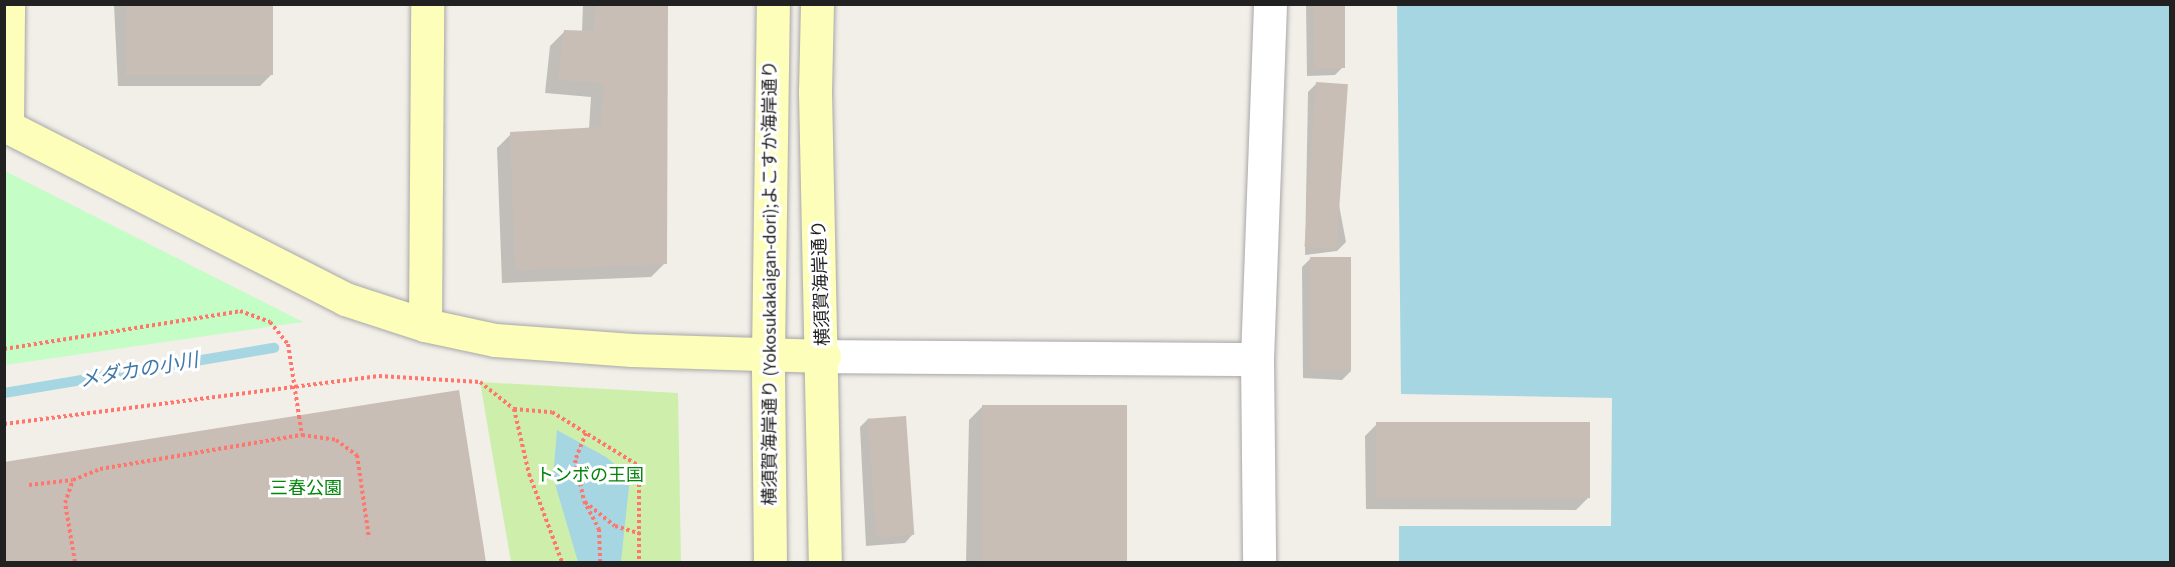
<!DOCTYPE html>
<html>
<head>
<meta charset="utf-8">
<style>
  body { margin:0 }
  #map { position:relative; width:2175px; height:567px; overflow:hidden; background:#f2eee8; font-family:"Source Sans 3","Noto Sans JP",sans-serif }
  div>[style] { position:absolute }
  .grass>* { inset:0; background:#ceefab }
  .park>* { inset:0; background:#c4fdc6 }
  .water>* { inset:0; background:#a6d6e2 }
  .shadow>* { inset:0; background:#0003 }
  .stream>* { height:10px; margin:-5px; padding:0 5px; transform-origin:5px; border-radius:5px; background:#a6d6e2 }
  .building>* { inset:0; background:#c8beb6; transform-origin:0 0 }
  .path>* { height:4px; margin-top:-2px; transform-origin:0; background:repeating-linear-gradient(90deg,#ff766c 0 3px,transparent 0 6px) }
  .roads { filter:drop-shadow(0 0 2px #a8a8a8) drop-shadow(0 0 2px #a8a8a8) }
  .street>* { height:33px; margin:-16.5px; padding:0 16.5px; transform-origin:16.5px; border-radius:16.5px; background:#fff }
  .secondary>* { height:33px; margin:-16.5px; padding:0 16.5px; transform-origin:16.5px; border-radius:16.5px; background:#fcfeba }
  .path-bridge>* { height:4px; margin-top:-2px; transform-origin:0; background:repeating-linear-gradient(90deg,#ff766c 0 3px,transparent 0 6px) }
  span { translate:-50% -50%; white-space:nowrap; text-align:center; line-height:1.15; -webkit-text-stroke:6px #fff; paint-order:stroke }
  .street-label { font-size:18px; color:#212121 }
  .park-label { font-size:18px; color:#05850b }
  .water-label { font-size:20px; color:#4178a8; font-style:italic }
  .frame { position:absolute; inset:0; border:6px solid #212121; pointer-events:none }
</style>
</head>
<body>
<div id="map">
  <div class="grass">
    <div style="clip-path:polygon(480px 382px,678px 393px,681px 562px,511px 562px)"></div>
  </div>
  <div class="park">
    <div style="clip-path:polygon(4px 171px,5px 171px,303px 322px,5px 365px)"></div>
  </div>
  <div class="water">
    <div style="clip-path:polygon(1397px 5px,2170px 5px,2170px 562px,1399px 562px,1399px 526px,1611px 526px,1612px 398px,1401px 394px)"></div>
    <div style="clip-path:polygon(557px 430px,606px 457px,630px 477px,621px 562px,578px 562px,553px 477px)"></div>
  </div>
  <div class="shadow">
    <div style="clip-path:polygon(272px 4px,272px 74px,260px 86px,118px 86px,114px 5px)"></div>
    <div style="clip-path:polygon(583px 4px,666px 4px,665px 263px,651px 277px,502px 283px,497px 148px,511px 134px,589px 129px,591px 97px,545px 93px,550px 46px,564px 32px,582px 32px)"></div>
    <div style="clip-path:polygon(1306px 4px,1344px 4px,1344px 66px,1335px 75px,1307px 76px)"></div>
    <div style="clip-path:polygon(1316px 84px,1346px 242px,1337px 251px,1305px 255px,1308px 92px)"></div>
    <div style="clip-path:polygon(1310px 259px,1351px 371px,1342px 380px,1303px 378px,1302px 267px)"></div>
    <div style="clip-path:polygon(458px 392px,485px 562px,4px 562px,4px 463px)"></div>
    <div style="clip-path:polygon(983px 406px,1125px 406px,1125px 562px,966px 562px,969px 420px)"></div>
    <div style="clip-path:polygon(869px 418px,913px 534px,905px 543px,866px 546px,860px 427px)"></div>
    <div style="clip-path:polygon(1377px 424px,1588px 498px,1576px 510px,1366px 509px,1365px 436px)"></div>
  </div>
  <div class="stream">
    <div style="left:4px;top:393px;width:274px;rotate:-9.5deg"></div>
  </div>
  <div class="building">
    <div style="left:126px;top:4px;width:147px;height:71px"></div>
    <div style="clip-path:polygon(595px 4px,668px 4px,667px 264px,515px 270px,510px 132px,601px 127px,604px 83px,558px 80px,564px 30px,594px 31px)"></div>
    <div style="left:1314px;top:4px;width:31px;height:64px"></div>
    <div style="left:1316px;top:82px;width:32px;height:165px;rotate:4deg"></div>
    <div style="left:1310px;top:257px;width:41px;height:113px"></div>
    <div style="clip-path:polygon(459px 390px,486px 562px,4px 562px,4px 462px)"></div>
    <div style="left:982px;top:405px;width:145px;height:157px"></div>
    <div style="left:906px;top:416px;width:119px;height:38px;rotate:86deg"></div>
    <div style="left:1376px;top:422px;width:214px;height:76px"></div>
  </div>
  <div class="path">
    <div style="left:514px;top:409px;width:67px;rotate:77deg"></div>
    <div style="left:529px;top:474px;width:94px;rotate:69.4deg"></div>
    <div style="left:299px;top:416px;width:19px;rotate:81deg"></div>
    <div style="left:4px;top:424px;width:378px;rotate:-7.3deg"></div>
    <div style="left:379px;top:376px;width:101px;rotate:3.4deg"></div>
    <div style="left:480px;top:382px;width:43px;rotate:38.5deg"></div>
    <div style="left:514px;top:409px;width:38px;rotate:5deg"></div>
    <div style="left:552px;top:412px;width:102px;rotate:31.8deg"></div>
    <div style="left:639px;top:466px;width:96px;rotate:90deg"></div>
    <div style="left:586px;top:433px;width:29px;rotate:112deg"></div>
    <div style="left:575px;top:460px;width:42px;rotate:77.6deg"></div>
    <div style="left:584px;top:501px;width:32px;rotate:62deg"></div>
    <div style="left:599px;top:529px;width:33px;rotate:88deg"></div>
    <div style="left:29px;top:485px;width:44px;rotate:-6.5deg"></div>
    <div style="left:585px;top:502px;width:38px;rotate:39deg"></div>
    <div style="left:615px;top:526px;width:28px;rotate:17deg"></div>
    <div style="left:75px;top:562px;width:60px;rotate:-99.6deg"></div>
    <div style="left:65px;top:503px;width:24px;rotate:-71deg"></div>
    <div style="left:73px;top:480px;width:29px;rotate:-22deg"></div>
    <div style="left:100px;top:469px;width:205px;rotate:-9.6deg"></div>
    <div style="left:302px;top:435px;width:34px;rotate:8deg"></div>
    <div style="left:336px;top:440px;width:26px;rotate:36deg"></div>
    <div style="left:357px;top:455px;width:84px;rotate:81.8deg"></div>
  </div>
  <div class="roads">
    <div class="street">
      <div style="left:824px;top:356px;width:433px;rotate:0.4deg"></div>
      <div style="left:1257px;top:359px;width:355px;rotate:-87.9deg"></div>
      <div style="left:1257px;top:359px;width:203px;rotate:89.4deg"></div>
    </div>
    <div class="secondary">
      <div style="left:817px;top:4px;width:88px;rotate:91.3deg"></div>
      <div style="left:815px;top:92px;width:470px;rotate:88.8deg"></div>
      <div style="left:4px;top:125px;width:383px;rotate:27deg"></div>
      <div style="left:345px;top:299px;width:84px;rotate:18deg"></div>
      <div style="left:425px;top:325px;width:72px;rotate:12.1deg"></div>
      <div style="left:495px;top:340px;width:137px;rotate:4.2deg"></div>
      <div style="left:632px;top:350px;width:192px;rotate:1.8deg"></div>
      <div style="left:7px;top:126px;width:122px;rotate:-89.5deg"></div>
      <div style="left:425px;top:325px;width:321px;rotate:-89.6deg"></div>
      <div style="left:770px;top:562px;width:207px;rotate:-90.6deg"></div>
      <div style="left:768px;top:355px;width:351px;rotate:-89.2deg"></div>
    </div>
  </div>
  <div class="path-bridge">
    <div style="left:4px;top:349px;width:239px;rotate:-9.1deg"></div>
    <div style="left:240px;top:311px;width:32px;rotate:20deg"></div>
    <div style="left:270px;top:322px;width:28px;rotate:51deg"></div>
    <div style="left:288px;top:344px;width:73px;rotate:81.3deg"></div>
  </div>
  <div class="street-label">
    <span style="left:771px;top:283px;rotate:-90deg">横須賀海岸通り (Yokosukakaigan-dori);よこすか海岸通り</span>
    <span style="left:822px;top:283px;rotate:-92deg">横須賀海岸通り</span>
  </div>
  <div class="park-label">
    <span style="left:590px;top:476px">トンボの王国</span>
    <span style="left:306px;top:489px">三春公園</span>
  </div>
  <div class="water-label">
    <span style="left:139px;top:371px;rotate:-10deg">メダカの小川</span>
  </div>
  <div class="frame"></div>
</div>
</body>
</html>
